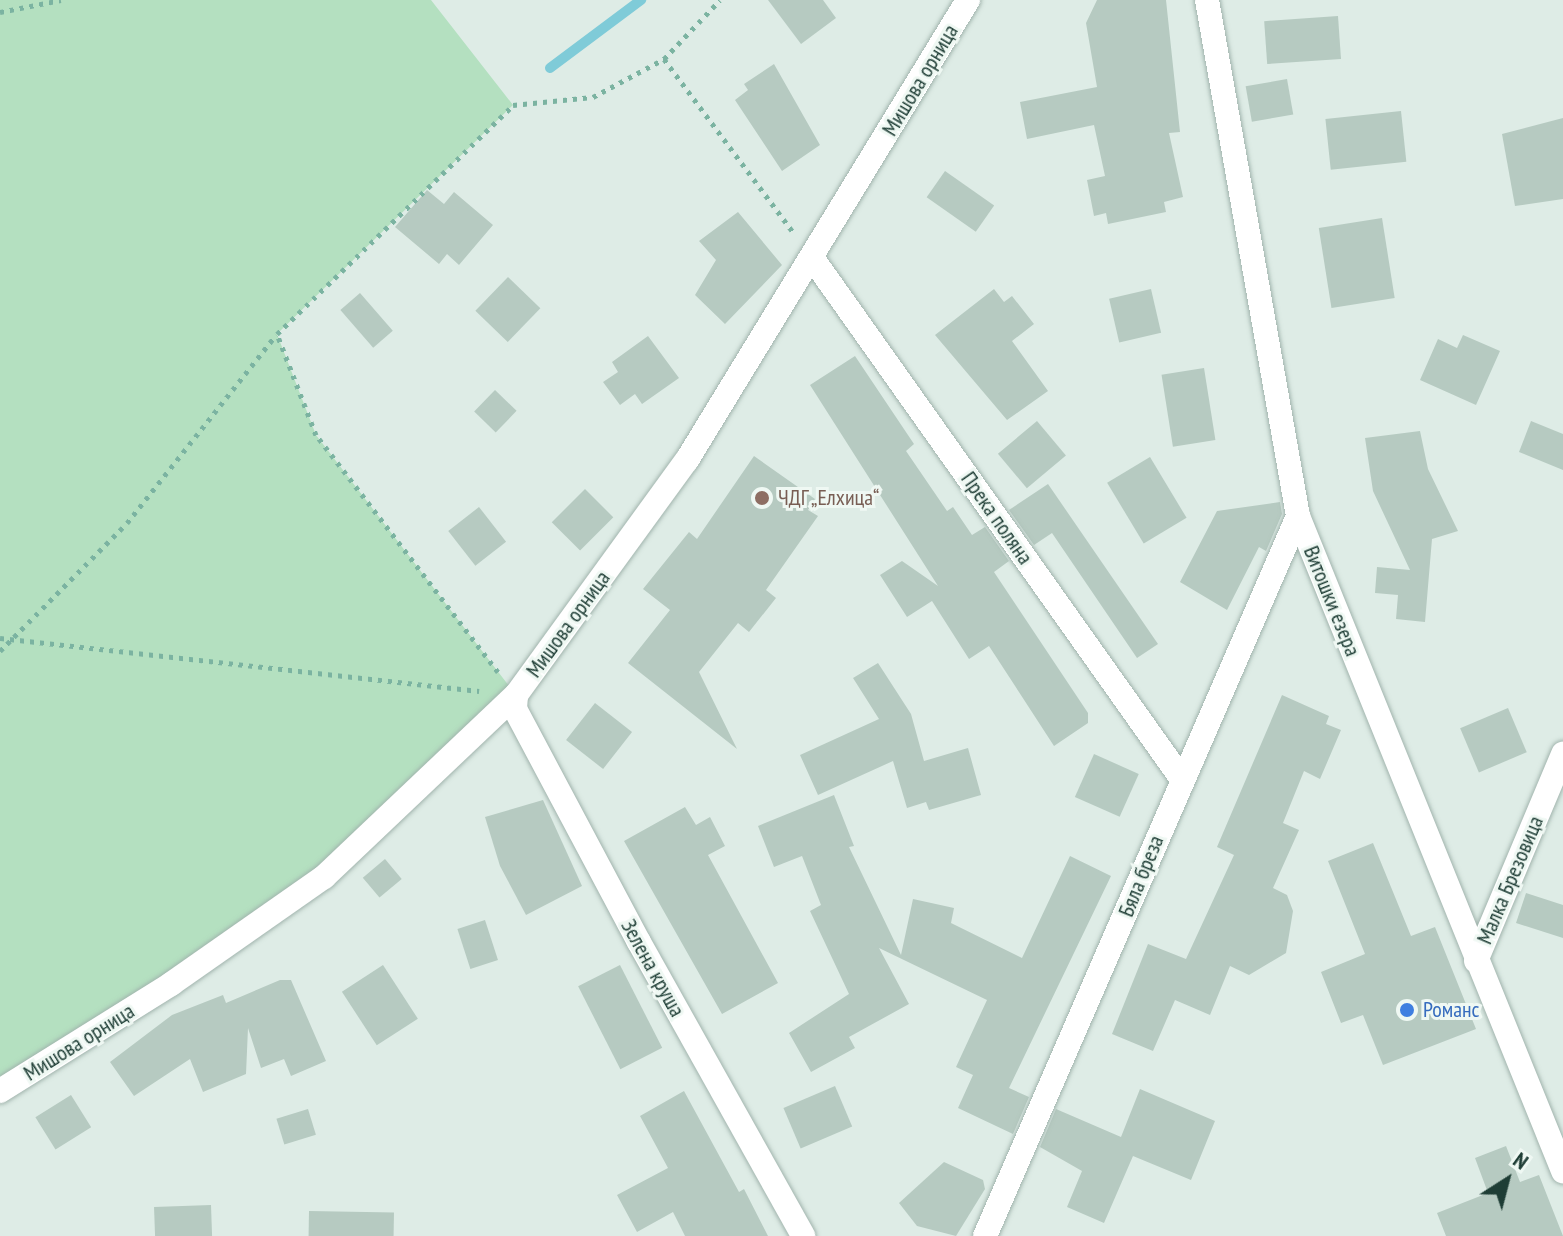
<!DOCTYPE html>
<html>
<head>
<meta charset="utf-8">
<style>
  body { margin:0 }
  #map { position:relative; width:1563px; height:1236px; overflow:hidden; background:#deece6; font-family:"PT Sans Narrow",sans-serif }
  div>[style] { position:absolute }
  .green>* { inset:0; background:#b4e0c0 }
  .stream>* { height:10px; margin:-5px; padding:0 5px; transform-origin:5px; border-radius:5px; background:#7fcbd8 }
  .building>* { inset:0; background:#b6cac1; transform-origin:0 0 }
  .path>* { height:5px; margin-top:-2.5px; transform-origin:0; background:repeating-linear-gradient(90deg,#7bb3a1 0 4px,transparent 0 10px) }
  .roads { filter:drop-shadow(0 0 2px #a1b4ad) drop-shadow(0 0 2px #a1b4ad) }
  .minor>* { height:24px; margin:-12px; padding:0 12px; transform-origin:12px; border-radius:12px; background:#fff }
  .dots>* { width:22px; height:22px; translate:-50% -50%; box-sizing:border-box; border:4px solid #eff8f3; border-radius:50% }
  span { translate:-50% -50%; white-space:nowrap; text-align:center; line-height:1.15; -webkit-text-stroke:6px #eff8f3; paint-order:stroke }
  .street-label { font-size:22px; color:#1e3d35 }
  .education-label { font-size:22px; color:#785e54 }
  .left { translate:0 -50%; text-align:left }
  .shop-label { font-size:22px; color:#366cbe }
  .north { position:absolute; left:1467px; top:1140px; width:80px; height:80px; -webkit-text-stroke:6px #eff8f3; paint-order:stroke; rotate:36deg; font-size:22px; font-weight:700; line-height:32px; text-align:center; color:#1e3d35 }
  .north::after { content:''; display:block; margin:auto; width:28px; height:36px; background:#1e3d35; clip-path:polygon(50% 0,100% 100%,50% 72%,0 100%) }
</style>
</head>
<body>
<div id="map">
  <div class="green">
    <div style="clip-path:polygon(0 0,431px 0,513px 105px,277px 334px,316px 435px,516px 695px,324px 877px,0 1091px)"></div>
  </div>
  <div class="stream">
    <div style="left:550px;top:68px;width:114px;rotate:-36.8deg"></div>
  </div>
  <div class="building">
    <div style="clip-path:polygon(768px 0,823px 0,836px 18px,801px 44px)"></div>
    <div style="clip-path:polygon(1097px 0,1166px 0,1180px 132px,1169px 133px,1183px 197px,1164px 202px,1166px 212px,1108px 224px,1106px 213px,1094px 216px,1087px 180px,1105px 176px,1094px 125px,1027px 139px,1020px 102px,1097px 87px,1086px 23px)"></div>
    <div style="left:1338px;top:16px;width:43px;height:74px;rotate:86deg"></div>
    <div style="clip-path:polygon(774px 64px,820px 145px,782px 171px,735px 100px,748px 90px,744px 84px)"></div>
    <div style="left:1287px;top:79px;width:36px;height:42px;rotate:80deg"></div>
    <div style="left:1401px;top:111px;width:51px;height:76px;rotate:84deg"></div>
    <div style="clip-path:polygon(1563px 118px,1563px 199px,1515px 206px,1502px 134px)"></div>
    <div style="left:945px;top:171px;width:60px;height:32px;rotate:35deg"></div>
    <div style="clip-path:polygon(427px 190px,444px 204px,454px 192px,493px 225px,459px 265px,447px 254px,439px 264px,395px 227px)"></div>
    <div style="clip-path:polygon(738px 212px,782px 265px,725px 324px,695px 295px,716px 260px,699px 241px)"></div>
    <div style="left:1382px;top:218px;width:81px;height:64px;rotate:81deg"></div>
    <div style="left:508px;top:277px;width:45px;height:47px;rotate:44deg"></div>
    <div style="clip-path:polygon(994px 289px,1004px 302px,1012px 296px,1034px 324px,1012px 341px,1048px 391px,1007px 420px,935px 335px)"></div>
    <div style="left:1151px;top:289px;width:45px;height:43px;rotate:77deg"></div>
    <div style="left:360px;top:293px;width:50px;height:26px;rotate:49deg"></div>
    <div style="clip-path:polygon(1463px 335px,1500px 351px,1476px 405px,1420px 380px,1438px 339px,1457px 348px)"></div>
    <div style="clip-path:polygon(648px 336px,679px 378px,642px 404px,635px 394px,620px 405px,603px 382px,618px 372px,612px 362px)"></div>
    <div style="clip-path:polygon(855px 356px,914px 444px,906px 451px,947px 511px,953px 507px,972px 535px,985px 527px,1009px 561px,994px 572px,1088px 713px,1088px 723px,1054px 746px,989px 646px,969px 659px,932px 601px,907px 617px,880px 575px,902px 561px,938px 586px,810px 385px)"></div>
    <div style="left:1204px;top:368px;width:73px;height:43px;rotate:81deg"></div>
    <div style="left:495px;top:390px;width:30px;height:30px;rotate:44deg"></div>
    <div style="left:1037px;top:421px;width:45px;height:51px;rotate:50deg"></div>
    <div style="clip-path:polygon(1531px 421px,1563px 434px,1563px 470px,1519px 452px)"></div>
    <div style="clip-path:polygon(1420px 431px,1428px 469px,1458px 531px,1432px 539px,1425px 622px,1396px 619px,1398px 595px,1375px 593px,1377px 567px,1410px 570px,1373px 491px,1365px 438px)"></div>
    <div style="clip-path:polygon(754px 456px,815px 499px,808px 510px,818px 516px,766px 590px,776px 598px,749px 632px,738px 623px,699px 672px,737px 749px,628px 663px,670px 610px,643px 589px,689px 532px,697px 539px)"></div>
    <div style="left:1150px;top:457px;width:71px;height:50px;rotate:59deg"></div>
    <div style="clip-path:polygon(1048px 484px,1158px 644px,1137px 658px,1052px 533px,1034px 545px,1009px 510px)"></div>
    <div style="left:585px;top:489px;width:40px;height:47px;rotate:45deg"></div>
    <div style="clip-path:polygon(1280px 502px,1282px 514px,1266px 551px,1259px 547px,1227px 610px,1180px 582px,1217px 511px)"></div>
    <div style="left:479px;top:507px;width:44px;height:39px;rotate:52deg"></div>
    <div style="clip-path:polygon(878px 663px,911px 714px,924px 761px,968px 748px,981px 795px,929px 810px,926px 802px,907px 808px,893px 761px,818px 795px,800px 755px,879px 719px,853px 678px)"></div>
    <div style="clip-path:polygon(1282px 695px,1329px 716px,1326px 724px,1341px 730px,1320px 779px,1304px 771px,1283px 823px,1299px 830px,1273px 888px,1287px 895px,1293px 911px,1286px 953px,1249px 975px,1230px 966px,1210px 1015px,1175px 1000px,1153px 1051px,1112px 1034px,1148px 944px,1186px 959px,1234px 855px,1217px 847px)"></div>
    <div style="left:595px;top:703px;width:47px;height:47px;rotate:38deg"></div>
    <div style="left:1508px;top:708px;width:48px;height:52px;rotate:67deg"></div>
    <div style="left:1094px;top:754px;width:49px;height:47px;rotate:24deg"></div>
    <div style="clip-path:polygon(834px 795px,854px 846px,849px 847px,901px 955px,913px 899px,954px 908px,951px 923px,1022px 958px,1070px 856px,1111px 876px,1009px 1088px,1029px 1097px,1013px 1134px,958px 1108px,973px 1075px,956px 1067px,987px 1000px,879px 948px,909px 1004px,849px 1037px,855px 1048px,811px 1072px,789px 1033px,849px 994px,810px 911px,821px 905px,802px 856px,774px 867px,758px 826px)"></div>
    <div style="clip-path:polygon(543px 800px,582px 886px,526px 915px,500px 866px,485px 817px)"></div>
    <div style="clip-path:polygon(685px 807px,696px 825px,710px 817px,725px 846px,708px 855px,778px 983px,722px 1014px,624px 841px)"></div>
    <div style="clip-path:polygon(1373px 843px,1411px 936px,1435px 927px,1476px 1029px,1383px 1065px,1363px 1015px,1341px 1023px,1321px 972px,1365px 954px,1328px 861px)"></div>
    <div style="left:385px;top:859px;width:26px;height:29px;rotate:50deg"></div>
    <div style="clip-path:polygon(1526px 893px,1563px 905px,1563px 938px,1516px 923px)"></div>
    <div style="left:485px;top:920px;width:42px;height:29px;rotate:72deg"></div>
    <div style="left:383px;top:965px;width:64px;height:49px;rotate:57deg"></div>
    <div style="left:620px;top:965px;width:93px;height:47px;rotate:63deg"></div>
    <div style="clip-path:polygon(280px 980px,291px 980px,326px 1061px,291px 1076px,284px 1059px,261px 1068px,248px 1028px,246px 1074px,203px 1092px,190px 1059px,134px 1096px,110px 1062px,172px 1015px,223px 995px,226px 1003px)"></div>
    <div style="left:835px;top:1086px;width:44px;height:56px;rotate:67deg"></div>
    <div style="clip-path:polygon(1140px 1089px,1215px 1121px,1191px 1180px,1133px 1156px,1104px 1223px,1067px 1207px,1082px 1171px,1040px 1147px,1056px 1109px,1121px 1137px)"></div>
    <div style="clip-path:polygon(684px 1091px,739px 1192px,744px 1189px,768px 1236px,685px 1236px,673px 1212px,637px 1232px,617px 1195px,668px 1168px,640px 1116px)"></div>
    <div style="left:71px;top:1095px;width:38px;height:42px;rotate:58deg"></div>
    <div style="left:308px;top:1109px;width:27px;height:33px;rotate:73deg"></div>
    <div style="clip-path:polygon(1506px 1146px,1520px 1182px,1539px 1175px,1563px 1236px,1446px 1236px,1437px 1213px,1488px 1193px,1475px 1158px)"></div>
    <div style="clip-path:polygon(944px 1162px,983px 1180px,985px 1189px,956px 1236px,917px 1226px,899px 1203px)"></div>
    <div style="left:211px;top:1205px;width:31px;height:57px;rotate:88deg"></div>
    <div style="left:309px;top:1211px;width:85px;height:25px;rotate:1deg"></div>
  </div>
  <div class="path">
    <div style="left:0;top:12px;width:62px;rotate:-11.1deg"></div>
    <div style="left:664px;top:59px;width:219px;rotate:53.3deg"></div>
    <div style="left:0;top:638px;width:482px;rotate:6.3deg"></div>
    <div style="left:0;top:651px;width:180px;rotate:-45.2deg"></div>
    <div style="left:127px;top:523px;width:240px;rotate:-51.6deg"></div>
    <div style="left:498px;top:672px;width:299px;rotate:-127.5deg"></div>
    <div style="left:316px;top:435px;width:108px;rotate:-111.1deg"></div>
    <div style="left:277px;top:334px;width:329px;rotate:-44.1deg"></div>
    <div style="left:513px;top:105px;width:80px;rotate:-5.7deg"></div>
    <div style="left:593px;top:97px;width:81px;rotate:-28.2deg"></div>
    <div style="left:664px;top:59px;width:81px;rotate:-46.5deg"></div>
  </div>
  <div class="roads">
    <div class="minor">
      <div style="left:1207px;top:0;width:524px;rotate:80deg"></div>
      <div style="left:1298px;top:516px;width:707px;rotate:67.97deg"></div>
      <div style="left:813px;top:259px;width:636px;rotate:54.66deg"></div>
      <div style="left:516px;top:695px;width:14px;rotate:94deg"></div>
      <div style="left:515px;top:709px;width:264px;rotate:62deg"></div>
      <div style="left:639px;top:942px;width:337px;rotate:60.8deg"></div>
      <div style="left:1476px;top:961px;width:225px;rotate:-67.2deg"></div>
      <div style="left:0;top:1091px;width:202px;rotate:-32deg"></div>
      <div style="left:171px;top:984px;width:187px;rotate:-35deg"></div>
      <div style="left:324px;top:877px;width:265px;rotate:-43.5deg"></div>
      <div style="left:516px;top:695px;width:291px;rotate:-54deg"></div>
      <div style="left:687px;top:460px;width:539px;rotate:-58.58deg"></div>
      <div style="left:985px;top:1236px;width:785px;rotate:-66.5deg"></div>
    </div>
  </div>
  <div class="dots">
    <div style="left:762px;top:498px;background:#8d6e63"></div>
    <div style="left:1407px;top:1010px;background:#3f7fe0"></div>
  </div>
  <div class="street-label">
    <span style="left:920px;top:80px;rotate:-59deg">Мишова орница</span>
    <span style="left:997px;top:518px;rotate:55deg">Прека поляна</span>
    <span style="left:1332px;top:601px;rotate:68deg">Витошки езера</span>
    <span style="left:568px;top:624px;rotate:-54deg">Мишова орница</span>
    <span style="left:1141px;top:876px;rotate:-68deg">Бяла бреза</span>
    <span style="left:1510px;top:880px;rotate:-67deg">Малка Брезовица</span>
    <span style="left:653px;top:968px;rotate:61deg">Зелена круша</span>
    <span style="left:79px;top:1042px;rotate:-32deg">Мишова орница</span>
  </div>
  <div class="education-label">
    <span class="left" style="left:778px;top:498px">ЧДГ „Елхица“</span>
  </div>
  <div class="shop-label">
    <span class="left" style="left:1423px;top:1010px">Романс</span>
  </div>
  <div class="north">N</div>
</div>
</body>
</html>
